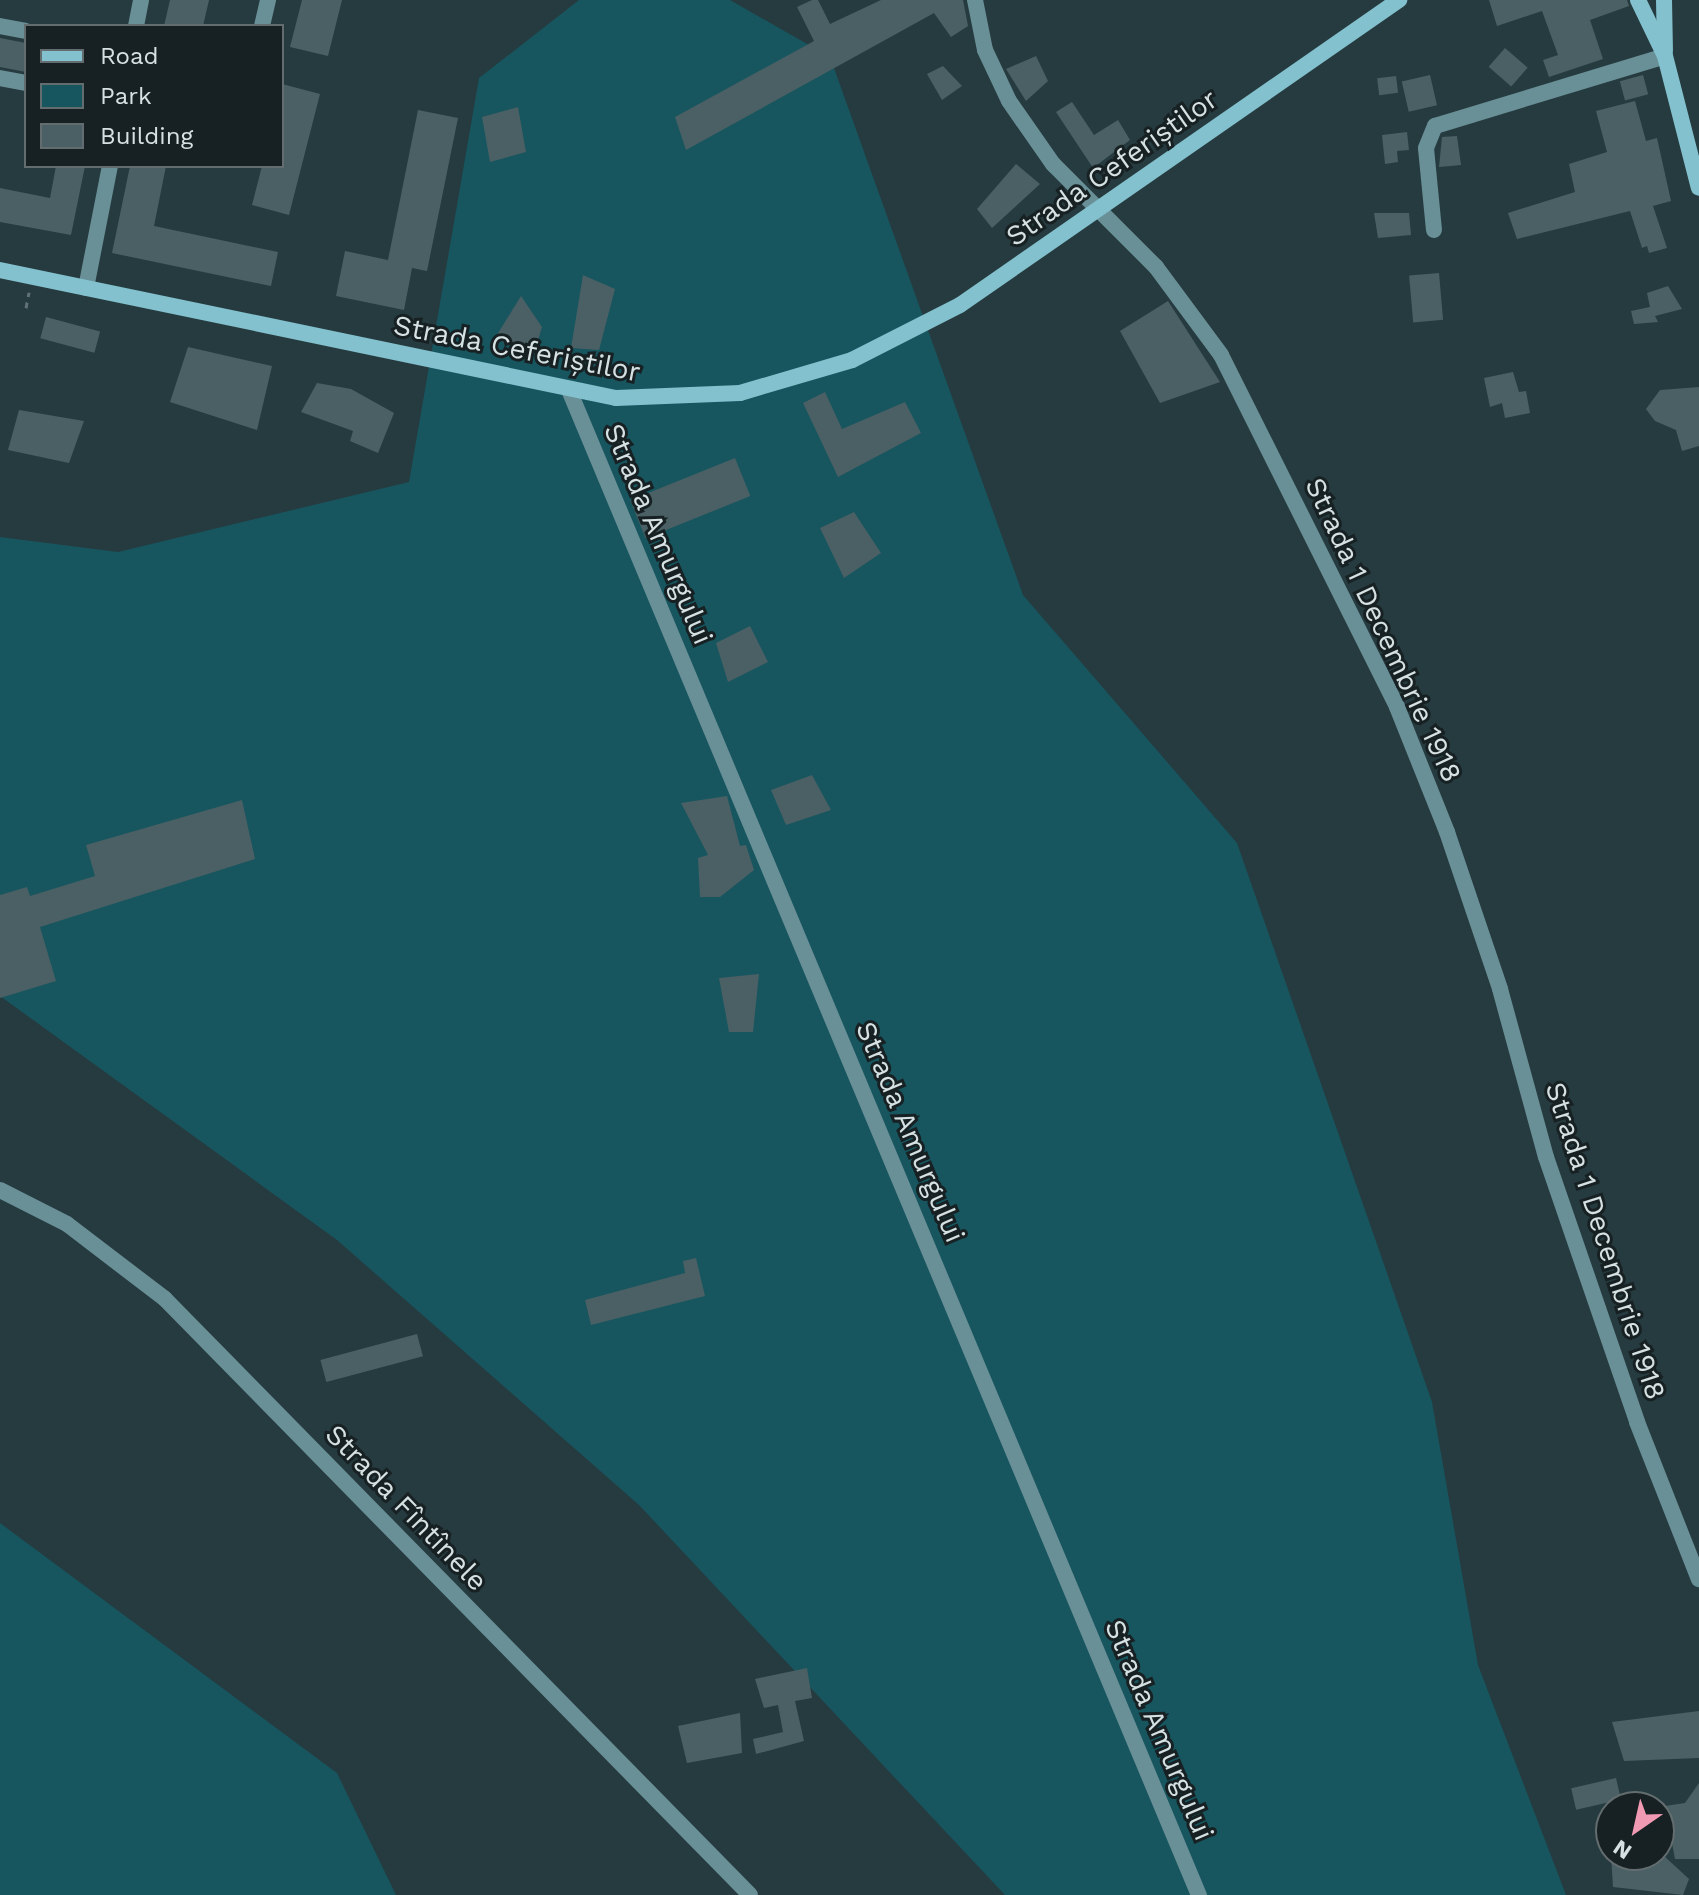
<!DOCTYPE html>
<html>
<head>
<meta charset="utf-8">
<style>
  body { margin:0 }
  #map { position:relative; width:1699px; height:1895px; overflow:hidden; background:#263b3f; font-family:"Work Sans",sans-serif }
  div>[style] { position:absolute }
  .green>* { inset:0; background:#17555f }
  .building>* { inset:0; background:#4a6064; transform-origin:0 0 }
  .path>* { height:3px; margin-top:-1.5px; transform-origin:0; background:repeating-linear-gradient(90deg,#607276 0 6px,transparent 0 12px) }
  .street>* { height:16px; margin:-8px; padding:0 8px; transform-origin:8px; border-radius:8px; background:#698f97 }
  .secondary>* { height:16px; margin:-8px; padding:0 8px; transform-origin:8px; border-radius:8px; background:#82c1cd }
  span { translate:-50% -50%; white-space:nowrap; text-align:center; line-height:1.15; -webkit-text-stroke:6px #172022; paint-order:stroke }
  .street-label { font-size:28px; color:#d5e1e3 }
  .legend { position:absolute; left:24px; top:24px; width:260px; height:144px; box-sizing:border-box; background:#172022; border:2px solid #636d6f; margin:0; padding:10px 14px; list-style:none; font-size:24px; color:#d5e1e3 }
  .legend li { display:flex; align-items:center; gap:16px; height:40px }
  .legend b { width:40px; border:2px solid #636d6f }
  .north { position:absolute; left:1595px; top:1791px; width:80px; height:80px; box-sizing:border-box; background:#172022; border:2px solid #636d6f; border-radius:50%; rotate:214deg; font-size:22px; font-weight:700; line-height:32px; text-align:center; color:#d5e1e3 }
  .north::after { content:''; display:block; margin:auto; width:28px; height:36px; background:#f19ab4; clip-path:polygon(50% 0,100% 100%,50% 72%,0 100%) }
</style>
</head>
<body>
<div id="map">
  <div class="green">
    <div style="clip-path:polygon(579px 0,730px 0,830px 57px,1023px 595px,1237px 843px,1432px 1402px,1478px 1665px,1566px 1895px,1005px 1895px,639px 1505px,337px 1240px,0 996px,0 537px,118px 552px,409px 482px,479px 78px)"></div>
    <div style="clip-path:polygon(0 1523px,337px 1773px,396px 1895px,0 1895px)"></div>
  </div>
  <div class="building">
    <div style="clip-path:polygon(170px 0,209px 0,203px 26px,164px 26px)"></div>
    <div style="clip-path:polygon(302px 0,342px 0,328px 56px,290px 47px)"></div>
    <div style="clip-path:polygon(812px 0,818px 0,830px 24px,881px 0,963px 0,968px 26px,951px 37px,934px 13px,686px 150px,675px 117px,814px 41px,797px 7px)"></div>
    <div style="clip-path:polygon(1489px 0,1627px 0,1629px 6px,1590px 20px,1603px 59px,1549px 77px,1543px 60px,1558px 55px,1542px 11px,1497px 26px)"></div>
    <div style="clip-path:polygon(0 38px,26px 43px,26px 72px,0 67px)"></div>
    <div style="left:1505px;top:48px;width:30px;height:25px;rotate:41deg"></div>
    <div style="clip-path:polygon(1036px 56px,1048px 81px,1026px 101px,1006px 69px)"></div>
    <div style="clip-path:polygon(943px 66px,962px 86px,942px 100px,927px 74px)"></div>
    <div style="left:1430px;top:75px;width:31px;height:29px;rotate:77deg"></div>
    <div style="left:1643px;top:75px;width:20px;height:24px;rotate:75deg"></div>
    <div style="left:1396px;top:76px;width:17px;height:19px;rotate:83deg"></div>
    <div style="clip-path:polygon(282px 84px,320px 94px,289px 215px,252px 205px,262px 166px,282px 166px)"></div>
    <div style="clip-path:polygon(1635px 101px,1646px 141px,1657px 138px,1671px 201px,1653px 206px,1667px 248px,1649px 253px,1647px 246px,1642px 248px,1630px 211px,1517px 239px,1508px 213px,1575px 192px,1569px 164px,1607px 152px,1596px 111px)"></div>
    <div style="clip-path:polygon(1072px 102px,1094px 135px,1118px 120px,1130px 140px,1093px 168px,1056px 112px)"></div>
    <div style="clip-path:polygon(518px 107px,526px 152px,490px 162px,482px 117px)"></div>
    <div style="clip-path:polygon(418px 110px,458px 118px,427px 271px,412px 268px,404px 310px,336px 296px,345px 251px,388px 260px)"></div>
    <div style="clip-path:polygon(1407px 132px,1409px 150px,1397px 151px,1398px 162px,1385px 164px,1382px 135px)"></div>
    <div style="clip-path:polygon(1457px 136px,1461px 165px,1439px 167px,1442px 137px)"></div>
    <div style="clip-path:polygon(1016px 164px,1040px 184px,992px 228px,977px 209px)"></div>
    <div style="clip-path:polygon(56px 166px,85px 166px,71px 235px,0 222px,0 188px,50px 198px)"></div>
    <div style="clip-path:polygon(130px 166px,166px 166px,154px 226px,278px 252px,271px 286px,112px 253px)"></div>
    <div style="clip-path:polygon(1374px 213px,1409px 213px,1411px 235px,1378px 238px)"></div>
    <div style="left:1439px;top:273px;width:47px;height:30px;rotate:85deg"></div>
    <div style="clip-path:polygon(583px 275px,615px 289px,599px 350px,571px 348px)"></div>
    <div style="clip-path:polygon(1668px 286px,1682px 309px,1655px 316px,1658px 322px,1634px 324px,1631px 311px,1650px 307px,1647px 293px)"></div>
    <div style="clip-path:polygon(521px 296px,542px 327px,533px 357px,495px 338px)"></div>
    <div style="clip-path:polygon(1168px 301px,1220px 382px,1160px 403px,1120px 331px)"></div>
    <div style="left:46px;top:317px;width:56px;height:22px;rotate:15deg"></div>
    <div style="clip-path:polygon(188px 347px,272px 366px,257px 430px,170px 402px)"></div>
    <div style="clip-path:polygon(1513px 372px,1519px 392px,1526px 391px,1530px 413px,1505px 418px,1502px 403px,1490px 407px,1484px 378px)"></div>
    <div style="clip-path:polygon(317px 383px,351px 389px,394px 413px,378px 453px,350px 441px,353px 431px,301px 412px)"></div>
    <div style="clip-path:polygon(1699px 387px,1699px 446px,1682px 451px,1676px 430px,1655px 421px,1646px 409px,1660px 390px)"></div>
    <div style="clip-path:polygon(825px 392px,842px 429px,905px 402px,921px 433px,838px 477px,803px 403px)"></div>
    <div style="clip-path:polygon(19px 410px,84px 421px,69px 463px,8px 450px)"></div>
    <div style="left:735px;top:458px;width:41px;height:113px;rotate:68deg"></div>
    <div style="clip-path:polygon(854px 512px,881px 553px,844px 578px,820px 528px)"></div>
    <div style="clip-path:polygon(750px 626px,768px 662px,728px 682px,716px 643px)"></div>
    <div style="clip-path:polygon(812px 775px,831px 810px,786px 825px,771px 790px)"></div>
    <div style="clip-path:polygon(727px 796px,740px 846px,746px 845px,754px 870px,720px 897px,700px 897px,698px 858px,708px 855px,681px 803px)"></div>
    <div style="clip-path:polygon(242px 800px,255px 859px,40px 927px,56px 981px,0 998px,0 895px,27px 887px,30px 896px,95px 876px,86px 845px)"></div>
    <div style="clip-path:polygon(759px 974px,753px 1032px,729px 1032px,719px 978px)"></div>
    <div style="clip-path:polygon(696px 1258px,705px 1296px,591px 1325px,585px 1300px,685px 1273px,683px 1261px)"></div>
    <div style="left:417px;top:1334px;width:23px;height:100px;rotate:75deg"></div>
    <div style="clip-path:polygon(807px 1668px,812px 1698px,795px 1701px,804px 1741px,756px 1754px,753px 1739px,783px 1732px,778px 1705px,764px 1708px,755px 1679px)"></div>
    <div style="clip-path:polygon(1699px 1711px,1699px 1758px,1624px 1761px,1612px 1722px)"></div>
    <div style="clip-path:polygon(740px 1713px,742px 1753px,687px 1763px,678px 1726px)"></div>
    <div style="left:1616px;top:1778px;width:22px;height:46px;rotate:77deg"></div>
    <div style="clip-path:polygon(1699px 1783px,1699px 1859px,1675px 1859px,1665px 1806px,1685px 1803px)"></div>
    <div style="clip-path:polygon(1611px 1855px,1663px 1855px,1689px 1879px,1683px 1895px,1613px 1887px)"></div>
  </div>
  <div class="path">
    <div style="left:26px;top:308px;width:16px;rotate:-79deg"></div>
  </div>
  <div class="street">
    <div style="left:975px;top:0;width:51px;rotate:78.7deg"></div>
    <div style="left:985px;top:50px;width:56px;rotate:64.8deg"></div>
    <div style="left:1009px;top:101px;width:77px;rotate:55.1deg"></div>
    <div style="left:1053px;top:164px;width:146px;rotate:45deg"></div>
    <div style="left:1156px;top:267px;width:109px;rotate:53.5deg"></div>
    <div style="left:1221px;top:355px;width:394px;rotate:63.4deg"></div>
    <div style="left:1397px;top:707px;width:135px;rotate:68.2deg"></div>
    <div style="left:1447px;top:832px;width:166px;rotate:71.3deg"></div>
    <div style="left:1500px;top:989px;width:174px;rotate:74.7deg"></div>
    <div style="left:1546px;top:1157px;width:280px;rotate:71deg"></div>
    <div style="left:1637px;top:1422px;width:169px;rotate:68.5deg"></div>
    <div style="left:0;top:26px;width:26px;rotate:11deg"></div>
    <div style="left:136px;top:26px;width:26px;rotate:-79deg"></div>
    <div style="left:262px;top:26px;width:27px;rotate:-77deg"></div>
    <div style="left:0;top:78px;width:26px;rotate:11deg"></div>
    <div style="left:1434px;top:230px;width:82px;rotate:-95.6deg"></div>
    <div style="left:1426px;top:148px;width:24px;rotate:-68deg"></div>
    <div style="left:1435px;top:126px;width:240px;rotate:-16.9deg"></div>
    <div style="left:86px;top:288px;width:124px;rotate:-78.9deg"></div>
    <div style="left:569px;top:390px;width:1632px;rotate:67.29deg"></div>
    <div style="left:0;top:1190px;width:75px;rotate:26.9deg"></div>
    <div style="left:67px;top:1224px;width:123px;rotate:37.4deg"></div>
    <div style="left:165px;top:1299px;width:835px;rotate:45.53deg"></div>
  </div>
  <div class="secondary">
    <div style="left:1638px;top:0;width:62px;rotate:64.3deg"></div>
    <div style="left:1665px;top:56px;width:136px;rotate:75.6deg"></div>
    <div style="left:1664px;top:0;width:51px;rotate:88.9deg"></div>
    <div style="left:0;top:270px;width:629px;rotate:11.74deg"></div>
    <div style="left:616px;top:398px;width:124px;rotate:-2.3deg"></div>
    <div style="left:740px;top:393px;width:117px;rotate:-16.4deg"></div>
    <div style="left:852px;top:360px;width:121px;rotate:-27deg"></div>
    <div style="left:960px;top:305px;width:535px;rotate:-34.79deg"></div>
  </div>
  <div class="street-label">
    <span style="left:1112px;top:168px;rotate:-35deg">Strada Ceferiștilor</span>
    <span style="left:517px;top:349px;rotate:11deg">Strada Ceferiștilor</span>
    <span style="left:658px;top:534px;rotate:67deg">Strada Amurgului</span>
    <span style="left:1383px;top:630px;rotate:65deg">Strada 1 Decembrie 1918</span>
    <span style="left:910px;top:1132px;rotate:67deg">Strada Amurgului</span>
    <span style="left:1605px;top:1241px;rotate:72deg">Strada 1 Decembrie 1918</span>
    <span style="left:406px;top:1508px;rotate:46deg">Strada Fîntînele</span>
    <span style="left:1159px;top:1730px;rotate:67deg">Strada Amurgului</span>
  </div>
  <ul class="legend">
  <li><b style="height:10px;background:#82c1cd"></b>Road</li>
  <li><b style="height:22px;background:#17555f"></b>Park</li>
  <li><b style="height:22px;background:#4a6064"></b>Building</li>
  </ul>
  <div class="north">N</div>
</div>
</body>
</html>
